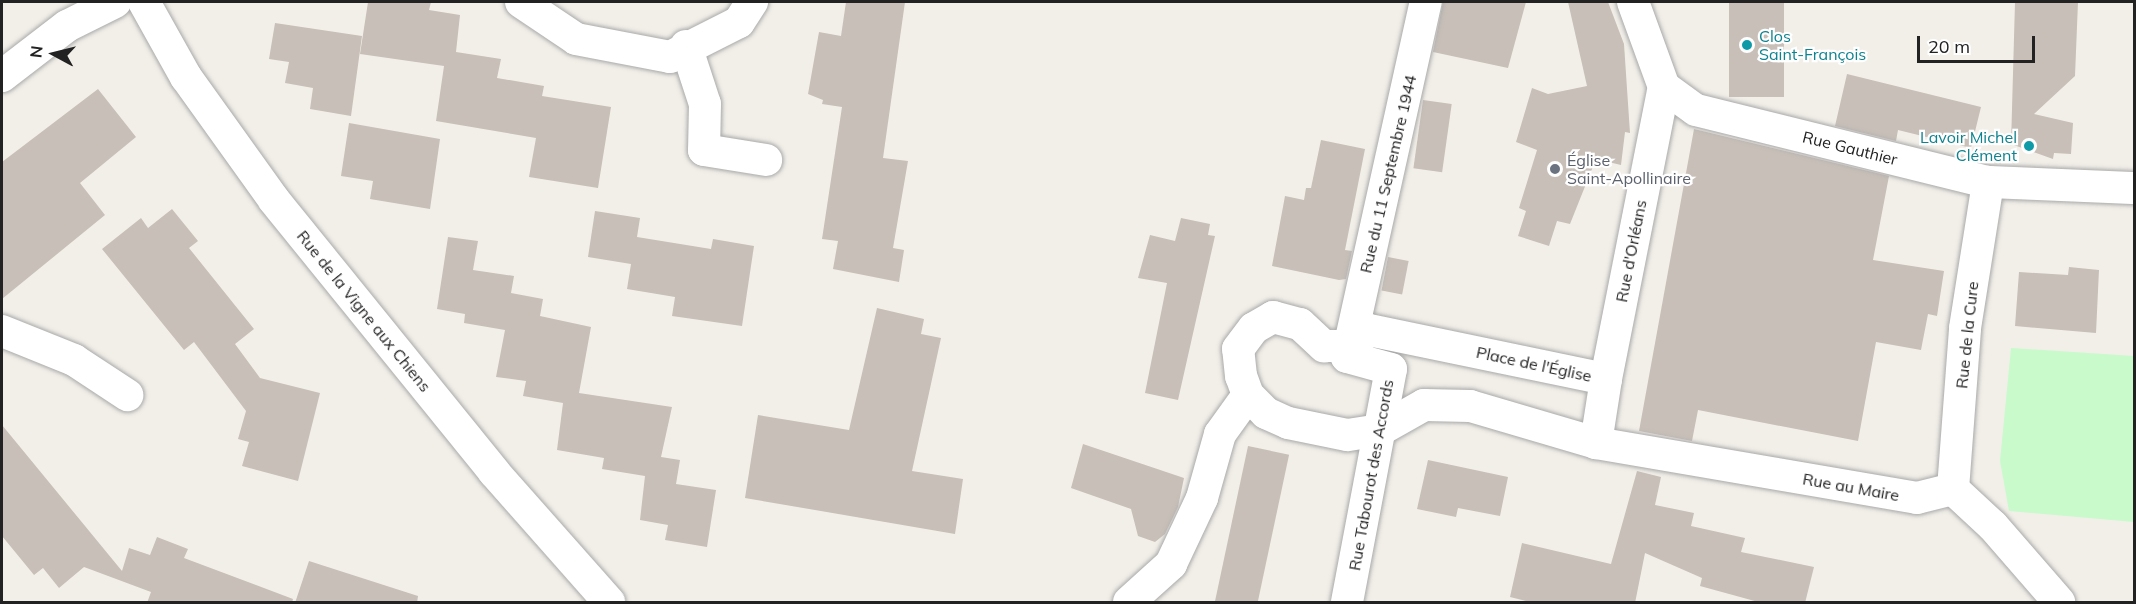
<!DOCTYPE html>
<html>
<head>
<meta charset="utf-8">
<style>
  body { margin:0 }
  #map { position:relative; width:2136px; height:604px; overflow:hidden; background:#f2efe9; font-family:Mulish,sans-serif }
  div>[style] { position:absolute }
  .park>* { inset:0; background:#c8facc }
  .building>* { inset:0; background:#c7bfb8; transform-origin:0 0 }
  .roads { filter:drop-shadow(0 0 2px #a9a9a9) drop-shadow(0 0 2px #a9a9a9) }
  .minor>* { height:32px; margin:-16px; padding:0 16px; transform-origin:16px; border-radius:16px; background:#fff }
  .dots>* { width:16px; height:16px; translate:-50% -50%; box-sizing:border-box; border:3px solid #fff; border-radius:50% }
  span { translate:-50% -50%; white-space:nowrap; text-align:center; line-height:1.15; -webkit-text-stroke:4.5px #fff; paint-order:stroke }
  .culture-label { font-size:16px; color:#0d838f }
  .left { translate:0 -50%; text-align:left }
  .right { translate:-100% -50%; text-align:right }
  .street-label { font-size:16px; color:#222 }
  .worship-label { font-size:16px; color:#5b616d }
  .frame { position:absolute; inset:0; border:3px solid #222; pointer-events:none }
  .north { position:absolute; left:24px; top:24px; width:60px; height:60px; -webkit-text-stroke:4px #fff; paint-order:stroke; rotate:277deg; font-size:16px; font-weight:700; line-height:24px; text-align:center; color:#222 }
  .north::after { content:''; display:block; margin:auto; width:21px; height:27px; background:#222; clip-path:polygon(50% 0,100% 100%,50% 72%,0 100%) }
  .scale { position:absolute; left:1917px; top:36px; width:118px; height:27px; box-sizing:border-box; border:3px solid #222; border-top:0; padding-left:8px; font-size:18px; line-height:21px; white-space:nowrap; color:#222; -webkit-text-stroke:4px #fff; paint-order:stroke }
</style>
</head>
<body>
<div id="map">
  <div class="park">
    <div style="clip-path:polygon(2011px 348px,2134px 356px,2134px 522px,2009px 511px,2000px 461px)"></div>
  </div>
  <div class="building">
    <div style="clip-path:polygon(368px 2px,431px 2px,429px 10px,460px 15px,456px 52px,501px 59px,497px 78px,544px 86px,542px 96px,611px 107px,598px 188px,529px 177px,536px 138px,436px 121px,444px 66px,360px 54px)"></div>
    <div style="clip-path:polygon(846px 2px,905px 2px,883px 158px,908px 161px,893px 248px,904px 250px,899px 282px,833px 269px,838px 241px,822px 239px,842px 107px,822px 104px,823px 100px,808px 94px,819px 32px,841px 36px)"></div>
    <div style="clip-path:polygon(1443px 2px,1526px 2px,1508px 68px,1433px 52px)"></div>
    <div style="clip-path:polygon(1568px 2px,1608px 2px,1624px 44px,1630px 133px,1625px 132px,1621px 165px,1596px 159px,1570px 224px,1557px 221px,1549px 246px,1518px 236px,1526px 211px,1519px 208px,1537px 150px,1516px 142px,1532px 88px,1548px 94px,1587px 86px)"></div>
    <div style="left:1729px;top:2px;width:55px;height:95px"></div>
    <div style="clip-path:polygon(2015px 2px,2078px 2px,2075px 76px,2034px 114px,2073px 123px,2071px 154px,2054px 153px,2053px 159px,2011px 144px)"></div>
    <div style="clip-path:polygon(275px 23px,362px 36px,351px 116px,310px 109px,313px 88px,285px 83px,289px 62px,269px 59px)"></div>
    <div style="clip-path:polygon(1847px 74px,1981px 107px,1971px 148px,1898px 130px,1896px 141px,1835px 126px)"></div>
    <div style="clip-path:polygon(98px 89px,136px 137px,80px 183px,105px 215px,2px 299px,2px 162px)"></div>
    <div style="left:1423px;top:100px;width:29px;height:69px;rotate:8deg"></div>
    <div style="clip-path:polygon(349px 123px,440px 139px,430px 209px,370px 199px,373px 181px,341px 176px)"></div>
    <div style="clip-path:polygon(1694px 129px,1889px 176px,1873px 260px,1944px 271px,1937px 316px,1928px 314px,1921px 350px,1876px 342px,1858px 441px,1698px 410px,1692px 441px,1639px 431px)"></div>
    <div style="clip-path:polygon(1321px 140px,1365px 149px,1345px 250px,1352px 251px,1346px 279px,1339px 280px,1272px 266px,1285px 196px,1304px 200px,1306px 188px,1311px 188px)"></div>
    <div style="clip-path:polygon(172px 209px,198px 241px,189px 248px,254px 329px,235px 344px,260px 378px,320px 393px,298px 481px,242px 466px,249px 442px,238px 439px,246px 411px,194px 342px,184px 350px,102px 249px,141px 218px,148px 228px)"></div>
    <div style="clip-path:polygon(595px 211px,640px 218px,637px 237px,711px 249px,713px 239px,754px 246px,742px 326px,672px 316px,675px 297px,627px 289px,631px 264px,588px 257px)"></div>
    <div style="clip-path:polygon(1181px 218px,1210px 224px,1208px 235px,1215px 236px,1178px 400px,1145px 393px,1167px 283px,1138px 278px,1150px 235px,1175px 241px)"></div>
    <div style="clip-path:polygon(448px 237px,478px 241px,473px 270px,514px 276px,511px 293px,543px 299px,540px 316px,591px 327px,579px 393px,672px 407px,661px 457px,680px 460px,676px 484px,716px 490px,707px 547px,665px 540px,668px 525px,640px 520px,645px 476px,602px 469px,604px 458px,557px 450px,563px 403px,523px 396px,526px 381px,496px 377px,505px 330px,464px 323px,465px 314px,437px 309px)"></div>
    <div style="left:1388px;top:257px;width:21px;height:34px;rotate:11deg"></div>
    <div style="clip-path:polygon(2069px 267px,2099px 270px,2096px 333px,2015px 326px,2019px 272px,2068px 275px)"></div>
    <div style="clip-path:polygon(877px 308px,924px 319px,921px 334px,941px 338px,912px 471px,963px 479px,955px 534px,745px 498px,758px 415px,849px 430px)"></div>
    <div style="clip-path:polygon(2px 425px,122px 571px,129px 548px,150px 555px,157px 537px,188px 549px,184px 558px,293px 599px,292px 603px,147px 603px,151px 592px,84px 567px,59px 588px,43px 568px,34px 575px,2px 536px)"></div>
    <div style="clip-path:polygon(1083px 444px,1184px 478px,1178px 507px,1165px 534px,1155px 542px,1138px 536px,1131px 509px,1071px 488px)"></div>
    <div style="left:1248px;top:446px;width:42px;height:168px;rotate:12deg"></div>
    <div style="clip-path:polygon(1428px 460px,1508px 477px,1500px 516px,1458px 508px,1456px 517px,1417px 509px)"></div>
    <div style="clip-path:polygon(1637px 471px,1661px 477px,1655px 505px,1694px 513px,1691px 526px,1745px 538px,1741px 552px,1814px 567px,1805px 603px,1762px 603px,1700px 586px,1702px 578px,1645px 553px,1635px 603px,1534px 603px,1510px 597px,1522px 543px,1611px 564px)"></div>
    <div style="clip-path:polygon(309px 561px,418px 596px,417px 603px,295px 603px)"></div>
  </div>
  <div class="roads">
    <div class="minor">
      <div style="left:144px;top:2px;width:86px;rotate:60.8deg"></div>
      <div style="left:186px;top:77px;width:151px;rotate:54.4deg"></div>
      <div style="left:274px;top:200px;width:350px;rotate:51deg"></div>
      <div style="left:494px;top:472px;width:174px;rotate:48.5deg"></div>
      <div style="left:521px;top:2px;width:66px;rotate:33.9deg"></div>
      <div style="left:576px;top:39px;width:96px;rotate:10.8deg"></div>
      <div style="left:670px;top:57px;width:77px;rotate:-26.9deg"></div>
      <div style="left:739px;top:22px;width:24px;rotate:-57deg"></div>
      <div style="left:1633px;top:2px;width:90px;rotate:70deg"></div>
      <div style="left:1664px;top:87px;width:39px;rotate:36deg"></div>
      <div style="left:1696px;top:110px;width:301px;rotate:13.9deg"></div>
      <div style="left:1988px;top:182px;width:146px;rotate:2.4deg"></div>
      <div style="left:686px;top:46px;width:61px;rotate:71.9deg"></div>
      <div style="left:705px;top:104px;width:46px;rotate:91.2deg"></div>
      <div style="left:704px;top:150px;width:63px;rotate:9.2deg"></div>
      <div style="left:2px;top:76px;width:82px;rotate:-37.6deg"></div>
      <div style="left:67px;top:26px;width:54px;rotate:-26.6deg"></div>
      <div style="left:1273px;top:317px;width:28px;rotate:15deg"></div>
      <div style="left:1300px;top:324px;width:33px;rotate:43deg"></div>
      <div style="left:1324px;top:346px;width:27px"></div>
      <div style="left:1351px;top:346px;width:24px;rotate:-42deg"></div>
      <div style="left:1369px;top:330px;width:242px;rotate:11.7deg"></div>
      <div style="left:1606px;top:379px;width:65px;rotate:98.9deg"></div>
      <div style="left:1596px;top:443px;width:131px;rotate:-163.6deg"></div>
      <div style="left:1470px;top:406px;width:46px;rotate:-178.8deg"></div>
      <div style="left:1424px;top:405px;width:51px;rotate:150.4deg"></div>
      <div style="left:1380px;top:430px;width:33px;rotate:171deg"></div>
      <div style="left:1347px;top:435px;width:60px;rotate:-168.5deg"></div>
      <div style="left:1288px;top:423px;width:24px;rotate:-156deg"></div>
      <div style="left:1266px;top:413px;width:25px;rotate:-135deg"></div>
      <div style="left:1248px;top:395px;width:20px;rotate:-110deg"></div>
      <div style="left:1241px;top:376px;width:27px;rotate:-96deg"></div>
      <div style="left:1238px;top:349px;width:26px;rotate:-53deg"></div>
      <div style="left:1254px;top:328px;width:22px;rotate:-30deg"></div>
      <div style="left:2px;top:331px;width:78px;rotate:21.9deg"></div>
      <div style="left:74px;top:360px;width:64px;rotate:33.4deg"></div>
      <div style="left:1606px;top:379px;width:298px;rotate:-78.8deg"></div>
      <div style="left:1596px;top:443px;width:326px;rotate:9.7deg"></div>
      <div style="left:1917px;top:498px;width:37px;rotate:-14deg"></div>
      <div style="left:1953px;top:489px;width:54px;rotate:42.8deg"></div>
      <div style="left:1993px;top:526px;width:101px;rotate:49deg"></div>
      <div style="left:1953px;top:489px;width:161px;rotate:-85.7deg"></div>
      <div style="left:1965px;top:328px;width:148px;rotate:-81deg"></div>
      <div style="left:1129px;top:602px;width:57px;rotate:-42.1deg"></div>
      <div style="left:1171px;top:564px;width:73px;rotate:-64.8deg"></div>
      <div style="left:1202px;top:498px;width:66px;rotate:-74.3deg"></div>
      <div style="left:1220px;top:434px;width:48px;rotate:-54.3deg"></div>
      <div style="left:1347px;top:602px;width:237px;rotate:-79.3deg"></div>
      <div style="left:1391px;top:369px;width:46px;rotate:-164.7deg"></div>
      <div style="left:1347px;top:357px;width:364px;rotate:-77.5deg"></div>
    </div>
  </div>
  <div class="dots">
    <div style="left:1747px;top:45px;background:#0f9aa8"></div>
    <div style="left:2029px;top:146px;background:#0f9aa8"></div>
    <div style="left:1555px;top:169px;background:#6b7280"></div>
  </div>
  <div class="culture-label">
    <span class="left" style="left:1759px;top:45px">Clos<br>Saint-François</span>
    <span class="right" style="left:2017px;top:146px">Lavoir Michel<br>Clément</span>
  </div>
  <div class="street-label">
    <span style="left:1850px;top:148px;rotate:14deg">Rue Gauthier</span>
    <span style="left:1388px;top:174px;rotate:-77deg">Rue du 11 Septembre 1944</span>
    <span style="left:1631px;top:251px;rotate:-79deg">Rue d'Orléans</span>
    <span style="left:364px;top:311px;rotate:51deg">Rue de la Vigne aux Chiens</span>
    <span style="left:1967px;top:335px;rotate:-84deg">Rue de la Cure</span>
    <span style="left:1534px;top:364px;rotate:12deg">Place de l'Église</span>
    <span style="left:1371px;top:475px;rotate:-80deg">Rue Tabourot des Accords</span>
    <span style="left:1851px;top:487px;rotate:10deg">Rue au Maire</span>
  </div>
  <div class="worship-label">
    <span class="left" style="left:1567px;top:169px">Église<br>Saint-Apollinaire</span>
  </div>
  <div class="frame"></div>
  <div class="north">N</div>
  <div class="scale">20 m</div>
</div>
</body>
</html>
